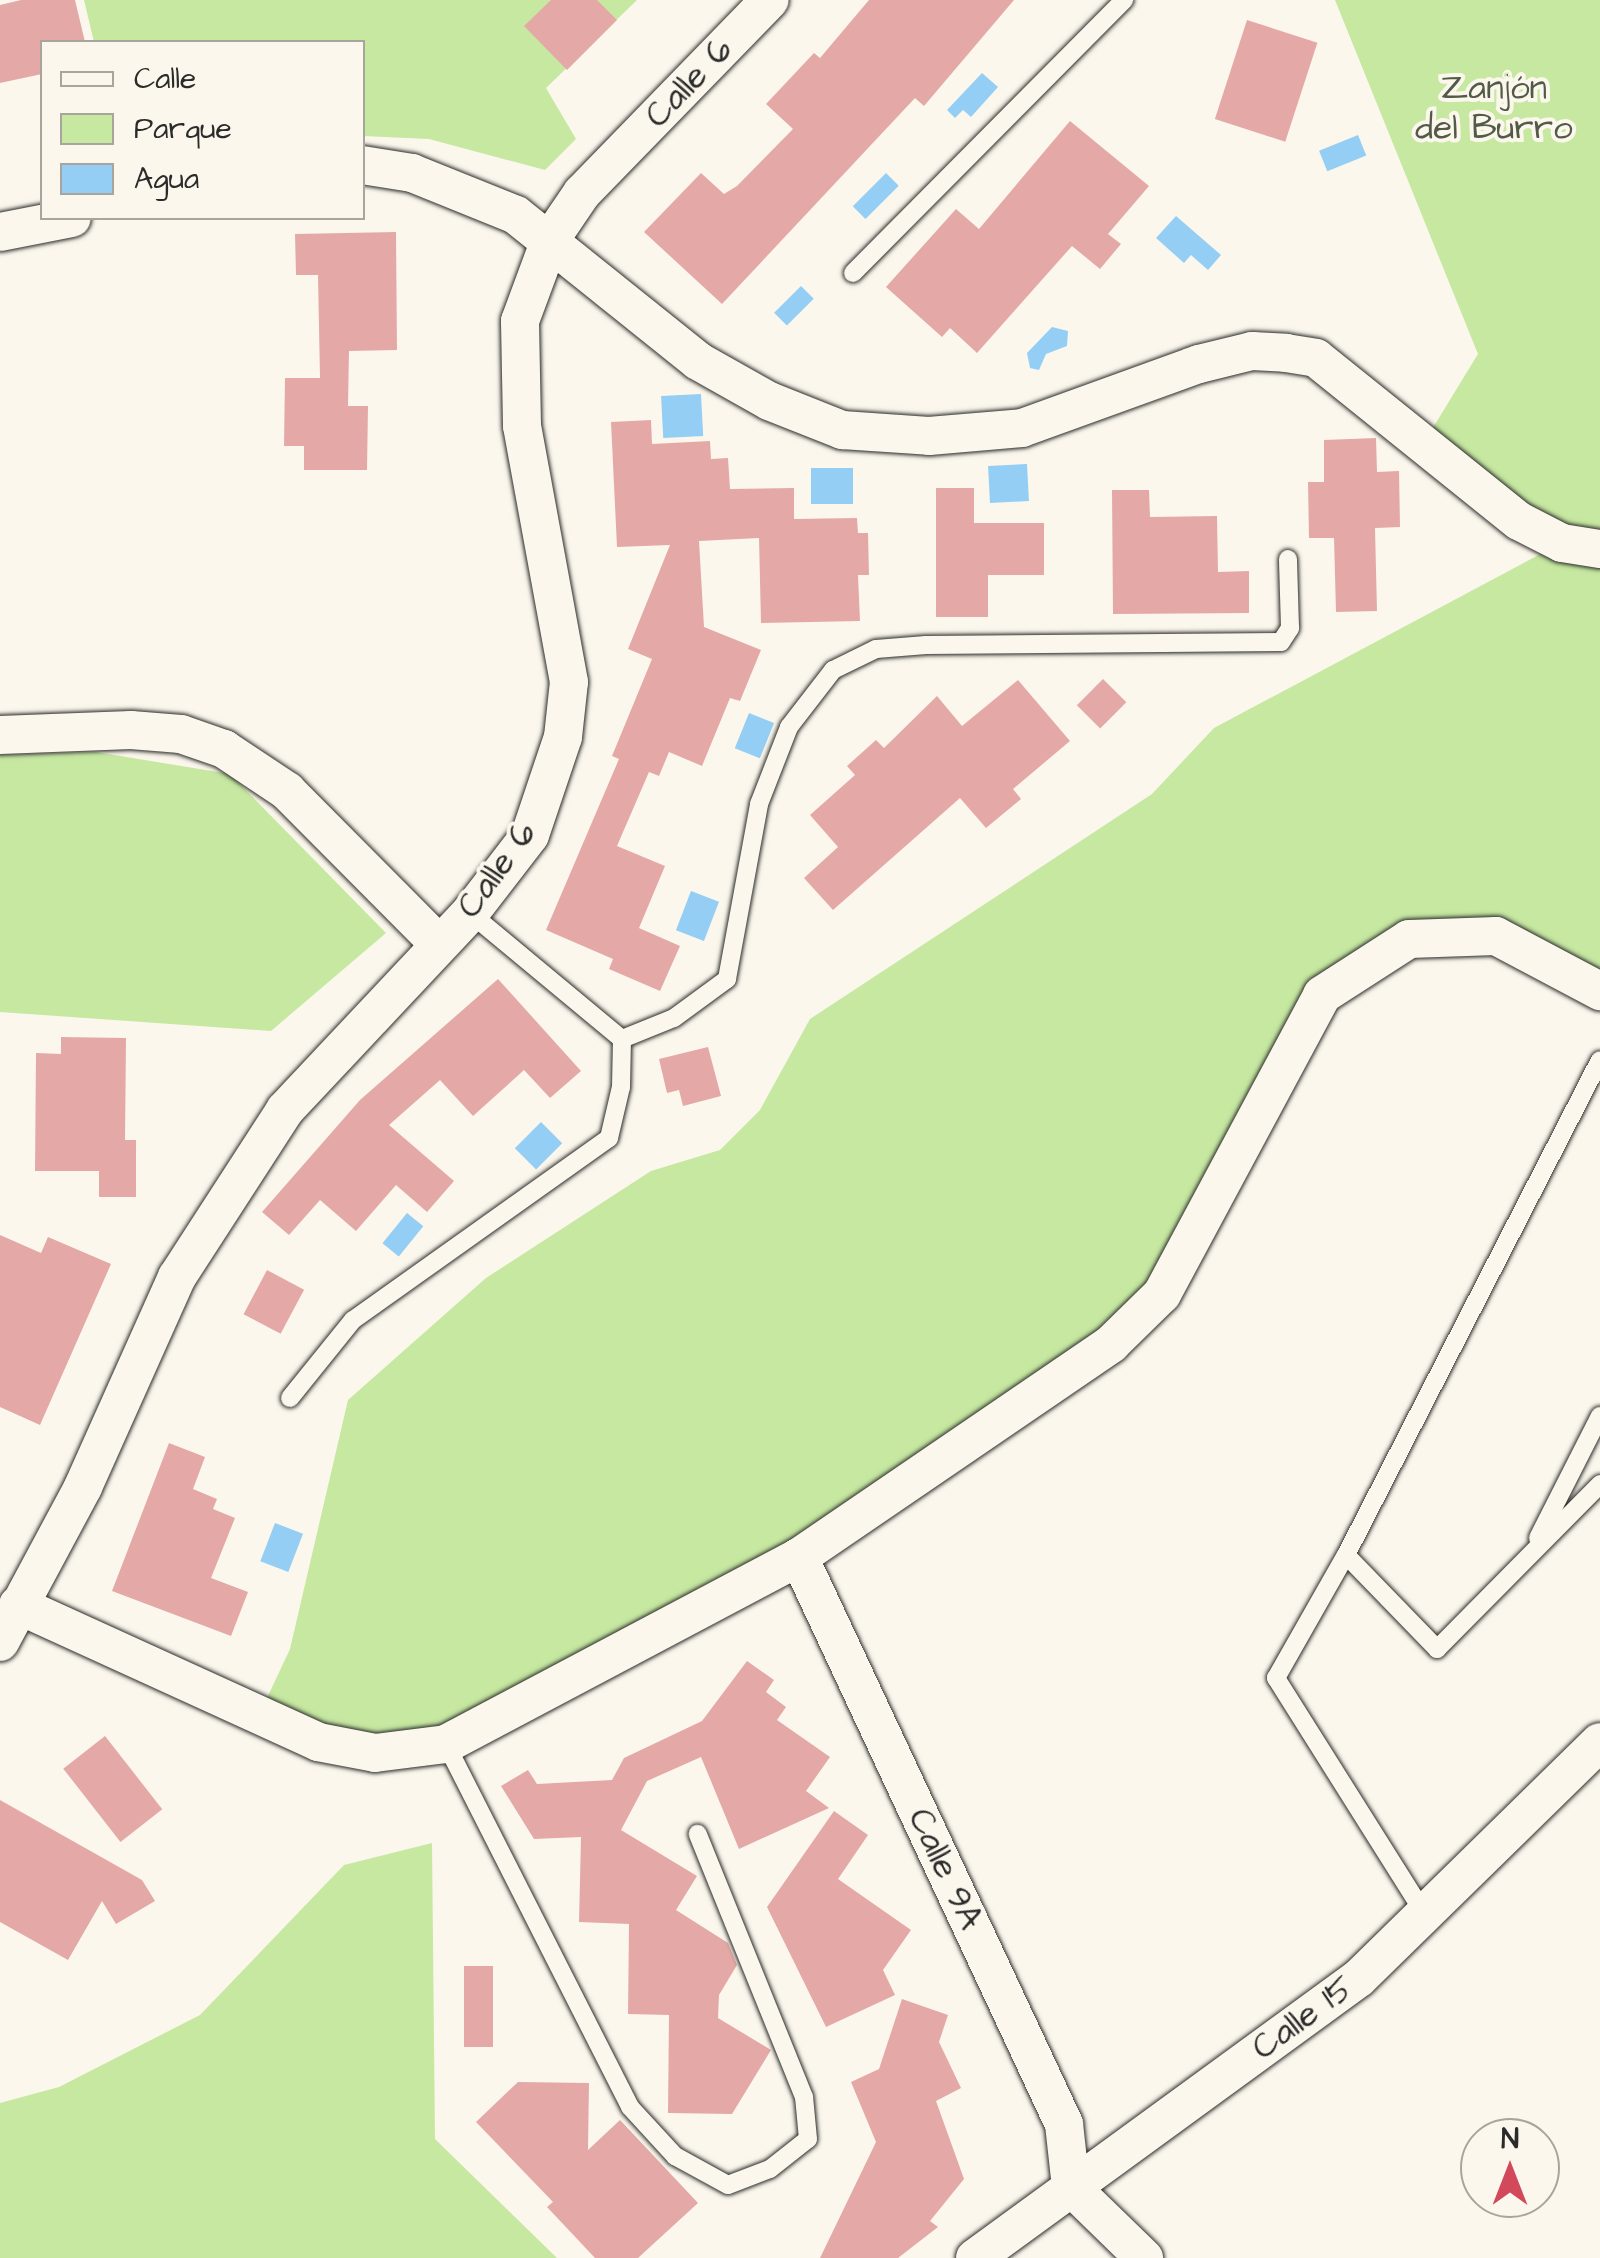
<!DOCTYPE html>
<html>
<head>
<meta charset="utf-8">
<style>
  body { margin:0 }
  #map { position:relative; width:1600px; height:2258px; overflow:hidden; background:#fbf7ec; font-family:"Architects Daughter",sans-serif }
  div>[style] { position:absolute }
  .green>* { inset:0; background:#c6e8a1 }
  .water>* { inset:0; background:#94cef4; transform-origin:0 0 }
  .building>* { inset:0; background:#e4a9a6; transform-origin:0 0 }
  .roads { filter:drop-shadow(0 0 2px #2b2b2b) drop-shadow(0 0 2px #2b2b2b) }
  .service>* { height:18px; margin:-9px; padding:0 9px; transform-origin:9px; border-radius:9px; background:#fbf7ec }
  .minor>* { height:38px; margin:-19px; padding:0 19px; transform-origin:19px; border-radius:19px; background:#fbf7ec }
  span { translate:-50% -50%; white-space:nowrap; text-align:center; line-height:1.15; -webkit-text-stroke:8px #fbf7ec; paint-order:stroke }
  .street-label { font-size:35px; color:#2b2b2b }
  .park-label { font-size:35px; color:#525a48 }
  .legend { position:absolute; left:40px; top:40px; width:325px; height:180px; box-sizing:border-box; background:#fbf7ec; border:2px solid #a8a59f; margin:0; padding:12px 18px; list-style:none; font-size:30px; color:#2b2b2b }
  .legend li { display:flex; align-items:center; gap:20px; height:50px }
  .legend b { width:50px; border:2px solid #a8a59f }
  .north { position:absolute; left:1460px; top:2118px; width:100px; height:100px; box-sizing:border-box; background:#fbf7ec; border:2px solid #a8a59f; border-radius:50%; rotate:0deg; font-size:28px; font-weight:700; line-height:40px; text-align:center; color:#2b2b2b }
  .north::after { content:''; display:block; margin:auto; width:35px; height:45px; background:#d1495b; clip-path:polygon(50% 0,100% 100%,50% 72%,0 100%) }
</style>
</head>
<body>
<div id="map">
  <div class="green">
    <div style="clip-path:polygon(84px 0,637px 0,546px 88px,576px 139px,545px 170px,429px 139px,363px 136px,362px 42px,94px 42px)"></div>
    <div style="clip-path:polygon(1335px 0,1600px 0,1600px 991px,1496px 936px,1409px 939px,1322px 996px,1162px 1294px,799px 1557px,446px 1744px,375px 1753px,259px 1715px,290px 1649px,348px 1400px,486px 1278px,651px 1171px,720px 1150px,760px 1110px,810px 1019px,1152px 794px,1214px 728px,1561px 543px,1423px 444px,1478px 354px)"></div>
    <div style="clip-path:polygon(96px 752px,230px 774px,386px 933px,271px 1031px,0 1012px,0 755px)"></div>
    <div style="clip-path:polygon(432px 1843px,435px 2139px,557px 2258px,0 2258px,0 2103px,59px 2087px,200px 2015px,344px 1865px)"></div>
  </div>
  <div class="water">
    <div style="clip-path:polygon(982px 73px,998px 87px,971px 117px,963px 110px,955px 118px,947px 110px)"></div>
    <div style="left:1358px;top:135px;width:22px;height:42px;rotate:68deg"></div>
    <div style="left:886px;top:173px;width:18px;height:47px;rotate:45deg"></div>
    <div style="clip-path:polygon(1176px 216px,1221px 255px,1208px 270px,1191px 255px,1184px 263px,1156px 238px)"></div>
    <div style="left:801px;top:286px;width:18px;height:38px;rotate:45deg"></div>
    <div style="clip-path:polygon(1052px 327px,1068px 331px,1067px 346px,1046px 354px,1039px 370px,1030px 368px,1027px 353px)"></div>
    <div style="left:701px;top:394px;width:42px;height:40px;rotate:87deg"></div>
    <div style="left:1027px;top:464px;width:37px;height:39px;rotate:87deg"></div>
    <div style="left:811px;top:468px;width:42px;height:36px"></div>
    <div style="left:749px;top:713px;width:27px;height:38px;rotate:22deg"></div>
    <div style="left:691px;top:891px;width:30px;height:42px;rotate:21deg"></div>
    <div style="left:541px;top:1122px;width:30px;height:37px;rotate:45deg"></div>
    <div style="left:407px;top:1213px;width:21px;height:39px;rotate:39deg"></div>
    <div style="left:275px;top:1523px;width:30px;height:41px;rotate:21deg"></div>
  </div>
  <div class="building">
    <div style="clip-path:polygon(21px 0,75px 0,85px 42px,42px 42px,42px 74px,0 83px,0 5px)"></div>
    <div style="clip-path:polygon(551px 0,597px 0,617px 20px,567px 70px,524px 26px)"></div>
    <div style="clip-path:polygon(869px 0,1014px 0,924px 106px,915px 98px,722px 304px,644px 232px,701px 173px,724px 194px,737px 186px,793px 129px,766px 104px,814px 53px,820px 58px)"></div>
    <div style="left:1247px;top:20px;width:74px;height:104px;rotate:18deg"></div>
    <div style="clip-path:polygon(1070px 121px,1149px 186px,1108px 234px,1121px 244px,1100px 269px,1072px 246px,977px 353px,950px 328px,942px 337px,886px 287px,956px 209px,979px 229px)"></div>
    <div style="clip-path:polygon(396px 232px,397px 350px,349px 351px,348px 406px,368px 406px,367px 470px,304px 470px,304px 446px,284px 446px,285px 378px,320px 378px,318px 275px,296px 275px,295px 234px)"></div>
    <div style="clip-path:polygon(651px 420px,652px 444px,710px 441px,711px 459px,728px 458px,730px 489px,794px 488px,794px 519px,857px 518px,858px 533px,868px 533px,869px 575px,858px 575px,860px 621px,761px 623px,759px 538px,699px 541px,704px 627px,761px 650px,740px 701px,730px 698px,702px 766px,669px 752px,659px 776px,649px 772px,617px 846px,665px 866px,639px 928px,680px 946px,660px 991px,609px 969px,613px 959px,546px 930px,619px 759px,612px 756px,652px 659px,628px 649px,670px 545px,617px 547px,611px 422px)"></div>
    <div style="clip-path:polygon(1376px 438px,1377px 472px,1399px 471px,1400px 527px,1375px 528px,1377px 611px,1336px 612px,1334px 538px,1309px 538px,1308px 482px,1324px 482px,1324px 440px)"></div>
    <div style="clip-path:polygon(936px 488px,974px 488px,974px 523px,1044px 523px,1044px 575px,988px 575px,988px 617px,936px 617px)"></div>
    <div style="clip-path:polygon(1112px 490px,1149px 490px,1150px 517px,1217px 516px,1218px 572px,1249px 571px,1249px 613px,1113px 614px)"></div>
    <div style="left:1103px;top:679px;width:33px;height:37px;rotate:45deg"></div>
    <div style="clip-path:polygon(1018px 680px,1070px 741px,1013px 789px,1021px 799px,986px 828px,960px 798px,833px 910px,804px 878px,838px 847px,810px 815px,855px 775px,847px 766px,876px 740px,884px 748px,937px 696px,962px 726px)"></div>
    <div style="clip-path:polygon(498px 979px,581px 1071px,550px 1098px,524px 1070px,473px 1116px,440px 1080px,389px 1125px,454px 1181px,427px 1212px,396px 1185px,356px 1231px,320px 1200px,289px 1235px,262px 1212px,360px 1100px)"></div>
    <div style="clip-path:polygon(61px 1037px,126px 1038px,125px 1140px,136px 1140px,136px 1197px,99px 1197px,99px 1171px,35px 1171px,36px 1053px,61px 1054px)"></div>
    <div style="clip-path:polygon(708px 1047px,721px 1096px,683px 1106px,679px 1090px,667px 1093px,659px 1059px)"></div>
    <div style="clip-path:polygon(0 1235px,41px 1253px,48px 1237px,111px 1264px,40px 1425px,0 1407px)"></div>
    <div style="left:267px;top:1270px;width:42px;height:50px;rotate:28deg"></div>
    <div style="clip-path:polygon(169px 1443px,205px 1457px,193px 1489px,217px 1499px,213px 1509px,235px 1518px,211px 1578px,248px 1592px,231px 1636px,112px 1591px)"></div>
    <div style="clip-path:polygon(747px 1661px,774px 1680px,766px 1692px,786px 1707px,777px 1720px,830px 1757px,806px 1791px,829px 1808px,739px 1849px,701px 1757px,647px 1781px,621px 1830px,697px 1876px,676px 1910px,728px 1943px,737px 1965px,719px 1995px,718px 2018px,771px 2050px,732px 2114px,668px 2113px,669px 2015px,628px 2014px,629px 1924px,579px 1922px,581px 1837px,534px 1839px,501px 1786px,528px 1770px,537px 1784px,612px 1780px,624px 1758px,702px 1721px)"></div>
    <div style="left:105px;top:1736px;width:93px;height:53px;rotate:52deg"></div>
    <div style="clip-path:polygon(0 1800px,142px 1880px,155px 1901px,116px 1924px,102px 1901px,68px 1960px,0 1922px)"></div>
    <div style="clip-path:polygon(834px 1811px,868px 1835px,838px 1879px,911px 1930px,883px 1970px,895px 1995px,826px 2027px,767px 1907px)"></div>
    <div style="left:464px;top:1966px;width:29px;height:81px"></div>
    <div style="clip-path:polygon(902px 1999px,948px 2015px,939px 2042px,961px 2088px,936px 2101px,964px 2179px,930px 2221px,938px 2227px,898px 2258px,820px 2258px,876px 2142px,851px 2082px,879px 2069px)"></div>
    <div style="clip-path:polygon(518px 2082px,589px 2083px,588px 2150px,620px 2120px,698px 2203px,638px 2258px,595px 2258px,547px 2207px,553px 2202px,476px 2122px)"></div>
  </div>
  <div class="roads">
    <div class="service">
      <div style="left:853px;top:273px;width:385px;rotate:-45.2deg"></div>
      <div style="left:470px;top:913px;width:197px;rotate:39.7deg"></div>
      <div style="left:622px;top:1039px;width:56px;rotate:-22deg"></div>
      <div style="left:674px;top:1018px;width:66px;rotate:-36.3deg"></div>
      <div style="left:727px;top:979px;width:178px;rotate:-79.6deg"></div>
      <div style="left:759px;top:804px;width:83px;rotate:-68.7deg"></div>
      <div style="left:789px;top:727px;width:72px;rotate:-52.3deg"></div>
      <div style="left:833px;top:670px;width:48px;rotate:-26deg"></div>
      <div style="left:876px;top:649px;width:50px;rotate:-4.6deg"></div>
      <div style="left:926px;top:645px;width:355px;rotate:-0.5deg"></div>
      <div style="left:1281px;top:642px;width:17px;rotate:-57deg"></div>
      <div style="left:1290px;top:628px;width:69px;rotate:-91.7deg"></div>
      <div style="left:290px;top:1398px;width:100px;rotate:-51.1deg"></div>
      <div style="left:353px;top:1320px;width:314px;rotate:-35.4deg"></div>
      <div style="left:609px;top:1138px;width:52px;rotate:-76.8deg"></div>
      <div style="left:621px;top:1087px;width:48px;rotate:-88.8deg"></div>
      <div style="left:1538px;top:1538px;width:137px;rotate:-63.1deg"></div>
      <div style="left:1346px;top:1555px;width:131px;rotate:45.9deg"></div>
      <div style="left:1437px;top:1649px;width:232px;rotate:-45.3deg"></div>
      <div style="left:446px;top:1744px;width:407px;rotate:63.1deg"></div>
      <div style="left:630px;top:2107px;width:67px;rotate:47.4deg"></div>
      <div style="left:675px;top:2156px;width:60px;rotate:28.7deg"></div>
      <div style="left:728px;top:2185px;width:45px;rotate:-20.9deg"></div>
      <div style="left:770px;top:2169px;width:48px;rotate:-38.3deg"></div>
      <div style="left:808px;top:2139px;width:42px;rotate:-95.4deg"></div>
      <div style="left:804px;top:2097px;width:284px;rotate:-112deg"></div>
      <div style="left:1424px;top:1913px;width:278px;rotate:-122.2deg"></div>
      <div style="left:1276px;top:1678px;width:142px;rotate:-60.4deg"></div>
      <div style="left:1346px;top:1555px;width:556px;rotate:-62.84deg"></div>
    </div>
    <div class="minor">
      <div style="left:362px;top:165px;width:51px;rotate:9.1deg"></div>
      <div style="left:412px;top:173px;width:112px;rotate:22deg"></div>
      <div style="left:516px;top:215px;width:233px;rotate:38.7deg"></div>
      <div style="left:698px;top:361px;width:81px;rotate:29.4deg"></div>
      <div style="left:769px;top:401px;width:79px;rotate:21.7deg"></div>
      <div style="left:842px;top:430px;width:87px;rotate:3.9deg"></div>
      <div style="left:929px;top:436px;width:93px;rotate:-4.9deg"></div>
      <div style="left:1022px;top:428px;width:188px;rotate:-19.9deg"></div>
      <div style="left:1199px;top:364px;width:55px;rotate:-13.8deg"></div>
      <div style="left:1252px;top:351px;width:34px;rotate:3deg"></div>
      <div style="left:1286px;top:353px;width:30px;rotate:9deg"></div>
      <div style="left:1316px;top:358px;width:260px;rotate:38.8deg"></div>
      <div style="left:1519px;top:521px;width:48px;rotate:27.1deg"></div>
      <div style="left:1562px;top:543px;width:38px;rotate:9deg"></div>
      <div style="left:0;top:232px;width:73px;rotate:-11deg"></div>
      <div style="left:0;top:735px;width:131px;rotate:-2.2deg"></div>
      <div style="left:131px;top:730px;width:50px;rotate:4.6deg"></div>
      <div style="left:181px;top:734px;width:46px;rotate:19.2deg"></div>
      <div style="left:224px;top:749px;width:76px;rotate:33.7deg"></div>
      <div style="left:287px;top:791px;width:214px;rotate:45.2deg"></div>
      <div style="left:799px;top:1557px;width:626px;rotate:64.95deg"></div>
      <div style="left:1064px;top:2124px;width:63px;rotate:83.7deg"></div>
      <div style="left:18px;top:1605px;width:330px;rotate:24.5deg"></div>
      <div style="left:318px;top:1742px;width:58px;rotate:10.9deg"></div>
      <div style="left:375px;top:1753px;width:72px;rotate:-7.2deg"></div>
      <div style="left:446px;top:1744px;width:399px;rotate:-27.9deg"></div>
      <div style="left:799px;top:1557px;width:378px;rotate:-34.3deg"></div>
      <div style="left:1111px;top:1344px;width:71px;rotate:-44.4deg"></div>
      <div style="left:1162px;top:1294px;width:339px;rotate:-61.8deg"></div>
      <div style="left:1322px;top:995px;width:103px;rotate:-32.8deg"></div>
      <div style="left:1409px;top:939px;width:87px;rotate:-2deg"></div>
      <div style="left:1496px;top:936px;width:118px;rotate:27.9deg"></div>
      <div style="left:0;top:1642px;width:176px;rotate:-61.8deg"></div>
      <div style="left:83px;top:1487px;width:230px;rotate:-65.9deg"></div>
      <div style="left:177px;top:1277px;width:199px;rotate:-57.1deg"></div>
      <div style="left:285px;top:1110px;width:270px;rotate:-46.8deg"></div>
      <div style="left:470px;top:913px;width:98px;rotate:-52.4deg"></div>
      <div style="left:530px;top:835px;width:103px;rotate:-71.4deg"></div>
      <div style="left:563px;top:737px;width:55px;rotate:-83.8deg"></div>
      <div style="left:569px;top:682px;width:260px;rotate:-100.4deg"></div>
      <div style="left:522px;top:426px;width:105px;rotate:-91.1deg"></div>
      <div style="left:520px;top:321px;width:86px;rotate:-69.7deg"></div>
      <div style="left:550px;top:240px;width:57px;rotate:-55.8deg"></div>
      <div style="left:582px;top:193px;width:269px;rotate:-45.8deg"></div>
      <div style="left:1071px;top:2187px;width:102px;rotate:44.2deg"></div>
      <div style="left:975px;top:2258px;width:475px;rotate:-36.1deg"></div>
      <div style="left:1359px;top:1978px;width:337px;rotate:-44.4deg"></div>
    </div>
  </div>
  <div class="street-label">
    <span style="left:689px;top:83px;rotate:-46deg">Calle 6</span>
    <span style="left:497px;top:870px;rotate:-54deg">Calle 6</span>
    <span style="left:945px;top:1869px;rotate:65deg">Calle 9A</span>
    <span style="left:1303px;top:2018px;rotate:-36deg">Calle 15</span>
  </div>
  <div class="park-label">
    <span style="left:1494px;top:108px">Zanjón<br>del Burro</span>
  </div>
  <ul class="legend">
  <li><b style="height:12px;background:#fbf7ec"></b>Calle</li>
  <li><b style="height:28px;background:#c6e8a1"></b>Parque</li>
  <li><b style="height:28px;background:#94cef4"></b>Agua</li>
  </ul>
  <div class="north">N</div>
</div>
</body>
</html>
